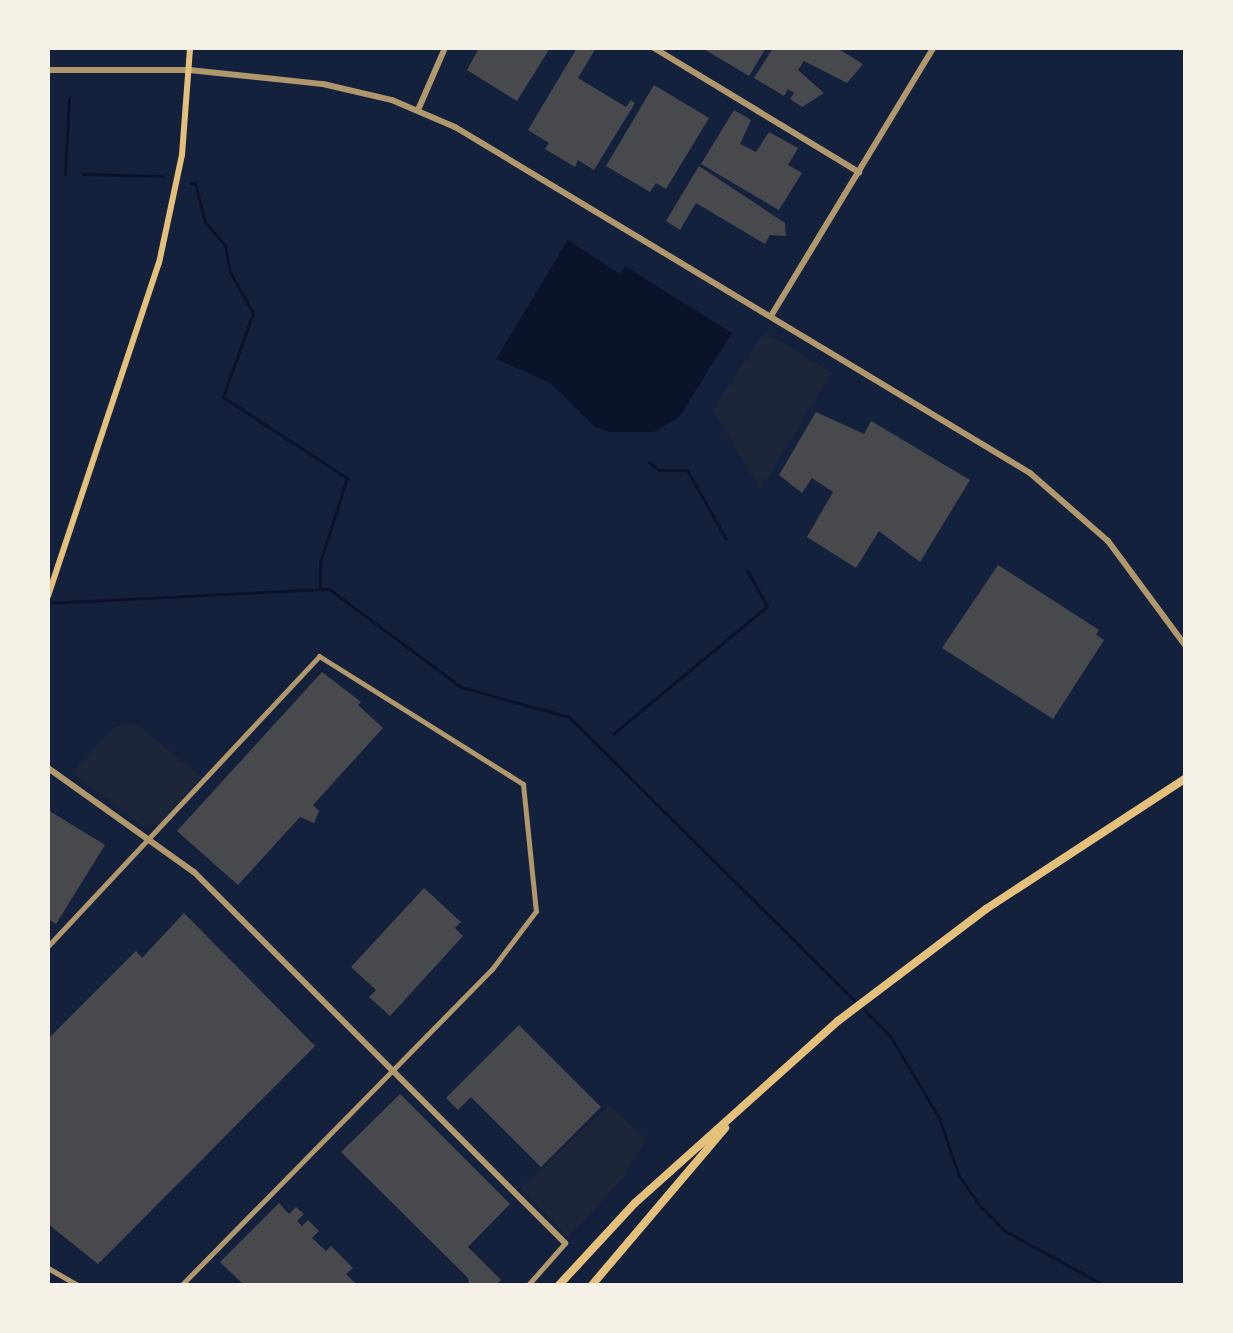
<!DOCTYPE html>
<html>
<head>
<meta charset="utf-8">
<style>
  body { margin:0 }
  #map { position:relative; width:1233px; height:1333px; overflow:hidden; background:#14213d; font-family:"Source Serif 4",serif }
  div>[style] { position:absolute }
  .green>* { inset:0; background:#1d2539 }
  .water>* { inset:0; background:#0b132b }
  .stream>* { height:3px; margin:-1.5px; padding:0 1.5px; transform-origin:1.5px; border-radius:1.5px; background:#0b132b }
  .building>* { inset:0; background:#48494c }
  .minor>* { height:5px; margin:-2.5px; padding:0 2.5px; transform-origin:2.5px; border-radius:2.5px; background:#b1986c }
  .tertiary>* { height:6px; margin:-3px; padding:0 3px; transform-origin:3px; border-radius:3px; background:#b1986c }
  .secondary>* { height:6px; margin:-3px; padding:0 3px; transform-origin:3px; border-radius:3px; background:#e5c07b }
  .trunk>* { height:8px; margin:-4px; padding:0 4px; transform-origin:4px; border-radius:4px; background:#e5c07b }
  span { translate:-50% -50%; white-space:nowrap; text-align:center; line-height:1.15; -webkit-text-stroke:6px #f6f1e7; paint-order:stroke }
  .frame { position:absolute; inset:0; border:50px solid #f6f1e7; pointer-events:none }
</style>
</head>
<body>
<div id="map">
  <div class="green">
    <div style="clip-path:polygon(765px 332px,832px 373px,760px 489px,713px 410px)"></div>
    <div style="clip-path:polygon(138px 725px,201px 777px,159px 825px,142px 826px,71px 772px,116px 726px)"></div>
    <div style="clip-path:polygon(609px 1105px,646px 1139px,624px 1177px,568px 1237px,521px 1188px)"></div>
  </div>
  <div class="water">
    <div style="clip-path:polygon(568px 240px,620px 274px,625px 266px,732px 333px,679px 417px,654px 432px,609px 432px,595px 427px,550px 383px,496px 359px)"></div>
  </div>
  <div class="stream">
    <div style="left:65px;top:174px;width:76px;rotate:-87deg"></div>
    <div style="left:83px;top:174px;width:80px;rotate:1.4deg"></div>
    <div style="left:190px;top:183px;width:5px"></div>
    <div style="left:195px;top:183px;width:40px;rotate:75.6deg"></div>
    <div style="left:205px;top:222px;width:30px;rotate:49deg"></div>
    <div style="left:225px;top:245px;width:27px;rotate:80deg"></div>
    <div style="left:230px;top:272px;width:47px;rotate:60.7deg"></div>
    <div style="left:253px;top:313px;width:89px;rotate:109.7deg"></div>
    <div style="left:223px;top:397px;width:148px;rotate:33.2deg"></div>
    <div style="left:347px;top:478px;width:88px;rotate:107.8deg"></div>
    <div style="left:320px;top:562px;width:27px;rotate:90deg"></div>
    <div style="left:649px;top:462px;width:13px;rotate:39deg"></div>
    <div style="left:659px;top:470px;width:28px"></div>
    <div style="left:687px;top:470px;width:79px;rotate:60.5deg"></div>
    <div style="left:48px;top:603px;width:281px;rotate:-2.9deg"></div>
    <div style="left:329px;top:589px;width:164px;rotate:36.6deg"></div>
    <div style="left:461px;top:687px;width:112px;rotate:15.5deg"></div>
    <div style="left:569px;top:717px;width:453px;rotate:44.8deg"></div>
    <div style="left:890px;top:1036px;width:96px;rotate:59.1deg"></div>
    <div style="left:939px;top:1118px;width:61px;rotate:71deg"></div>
    <div style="left:959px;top:1176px;width:38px;rotate:55deg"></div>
    <div style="left:981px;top:1207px;width:34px;rotate:45deg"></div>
    <div style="left:1005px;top:1231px;width:113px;rotate:28.6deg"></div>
    <div style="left:613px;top:734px;width:200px;rotate:-39.7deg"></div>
    <div style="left:767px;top:606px;width:41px;rotate:-119.1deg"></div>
  </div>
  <div class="building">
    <div style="clip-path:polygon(479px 48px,550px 48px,517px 101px,467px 70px)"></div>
    <div style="clip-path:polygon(577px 48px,596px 48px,578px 78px,626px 107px,631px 100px,635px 103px,594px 170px,578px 160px,575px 167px,545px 149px,549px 143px,528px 130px)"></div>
    <div style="clip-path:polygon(702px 48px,766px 48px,749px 76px)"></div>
    <div style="clip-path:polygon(773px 48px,837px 48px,863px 64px,847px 83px,804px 61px,798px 70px,824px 93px,802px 107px,790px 99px,794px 93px,788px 89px,784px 96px,754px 78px)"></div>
    <div style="clip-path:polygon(654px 85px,709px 118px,666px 189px,656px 183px,650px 192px,606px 166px)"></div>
    <div style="clip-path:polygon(734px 110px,751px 120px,740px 144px,756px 152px,769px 132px,798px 148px,788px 165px,802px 173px,779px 210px,701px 164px)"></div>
    <div style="clip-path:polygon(699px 166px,785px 223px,786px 236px,770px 235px,765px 244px,696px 203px,680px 230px,666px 221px)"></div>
    <div style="clip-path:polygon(816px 412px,864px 434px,871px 421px,970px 480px,920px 562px,879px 531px,856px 568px,807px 537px,833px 492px,812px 478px,802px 493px,779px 475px)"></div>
    <div style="clip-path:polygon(998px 565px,1099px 630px,1096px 635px,1104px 640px,1053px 719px,942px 648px)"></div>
    <div style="clip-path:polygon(322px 672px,361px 702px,358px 705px,383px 728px,313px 805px,319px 811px,314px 823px,300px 817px,238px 885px,177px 831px)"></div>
    <div style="clip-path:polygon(48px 810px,105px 845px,56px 924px,48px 919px)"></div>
    <div style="clip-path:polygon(424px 888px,461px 922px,455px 928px,463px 936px,390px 1016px,369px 997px,376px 990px,351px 967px)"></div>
    <div style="clip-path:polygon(184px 913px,315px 1046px,98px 1264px,48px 1224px,48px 1039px,136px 951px,142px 958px)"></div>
    <div style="clip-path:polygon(519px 1025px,601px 1107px,541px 1167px,471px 1097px,458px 1110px,446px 1098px)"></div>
    <div style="clip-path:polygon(400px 1094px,510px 1204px,468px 1247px,501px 1280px,496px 1285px,469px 1285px,468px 1278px,341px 1152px)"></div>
    <div style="clip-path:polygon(279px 1203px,289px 1214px,296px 1207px,304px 1214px,297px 1221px,302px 1226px,308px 1220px,319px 1231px,312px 1238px,326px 1251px,331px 1246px,353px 1268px,346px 1274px,357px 1285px,244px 1285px,220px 1262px)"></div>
  </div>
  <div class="minor">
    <div style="left:48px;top:946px;width:397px;rotate:-46.9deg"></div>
    <div style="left:319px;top:656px;width:241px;rotate:32.1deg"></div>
    <div style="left:523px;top:784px;width:128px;rotate:84.2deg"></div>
    <div style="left:536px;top:911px;width:73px;rotate:127.2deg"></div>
    <div style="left:492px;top:969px;width:443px;rotate:134.5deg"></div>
    <div style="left:48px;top:1268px;width:34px;rotate:30deg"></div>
    <div style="left:528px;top:1285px;width:56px;rotate:-48.6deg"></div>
  </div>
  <div class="tertiary">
    <div style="left:654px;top:48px;width:240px;rotate:31.2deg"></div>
    <div style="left:48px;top:70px;width:141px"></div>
    <div style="left:189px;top:70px;width:135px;rotate:6deg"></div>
    <div style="left:323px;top:84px;width:71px;rotate:13.1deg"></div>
    <div style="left:392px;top:100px;width:69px;rotate:23.2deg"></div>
    <div style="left:455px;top:127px;width:671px;rotate:31.04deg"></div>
    <div style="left:1030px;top:473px;width:103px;rotate:41.1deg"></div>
    <div style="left:1108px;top:541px;width:129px;rotate:53.5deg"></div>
    <div style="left:418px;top:110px;width:68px;rotate:-66.5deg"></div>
    <div style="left:771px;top:316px;width:313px;rotate:-58.8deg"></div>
    <div style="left:48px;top:768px;width:179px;rotate:35.5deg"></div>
    <div style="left:194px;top:872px;width:525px;rotate:45deg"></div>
  </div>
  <div class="secondary">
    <div style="left:48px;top:596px;width:351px;rotate:-71.6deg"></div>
    <div style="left:159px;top:263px;width:110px;rotate:-78deg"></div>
    <div style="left:182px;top:155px;width:107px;rotate:-85.7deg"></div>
  </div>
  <div class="trunk">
    <div style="left:559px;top:1285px;width:112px;rotate:-47.2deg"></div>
    <div style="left:635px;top:1203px;width:273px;rotate:-41.9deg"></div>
    <div style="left:838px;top:1021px;width:186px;rotate:-37.1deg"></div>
    <div style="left:986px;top:909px;width:238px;rotate:-33.2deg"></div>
    <div style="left:592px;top:1285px;width:206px;rotate:-49.7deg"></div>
  </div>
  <div class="frame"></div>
</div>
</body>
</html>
